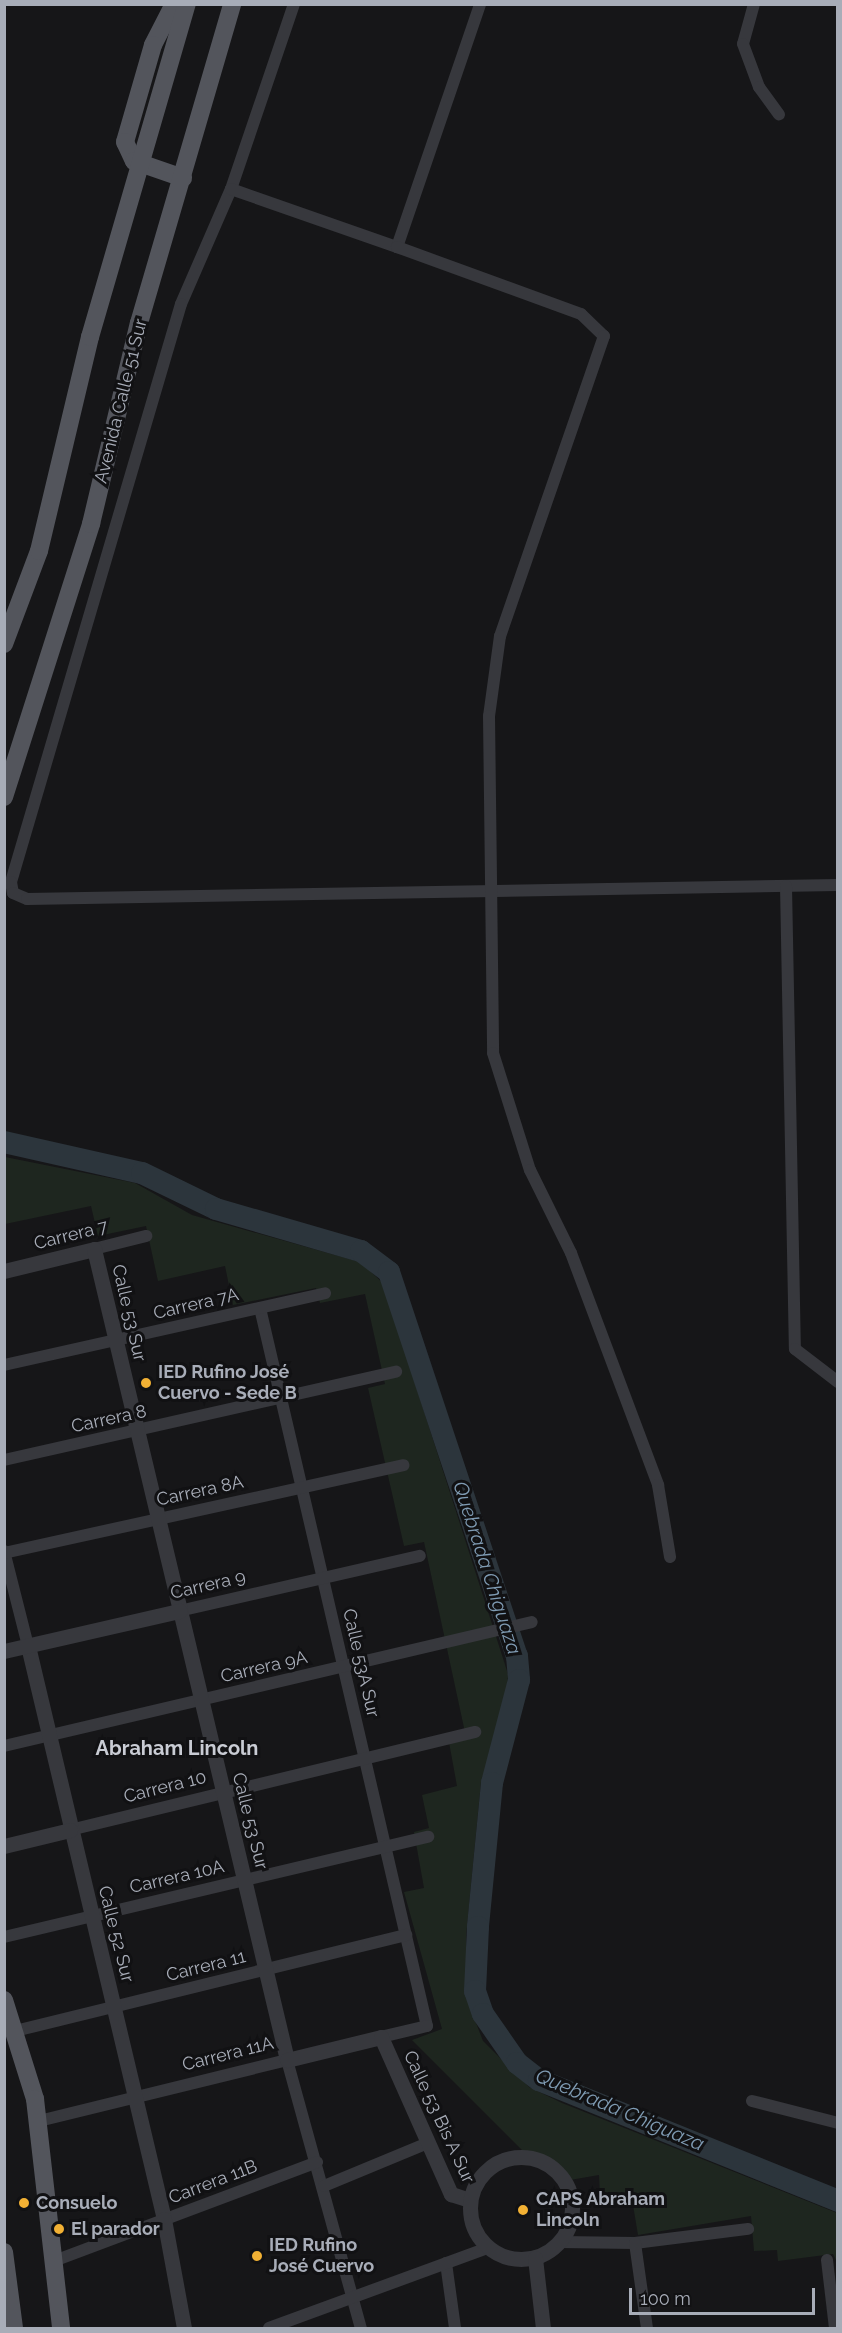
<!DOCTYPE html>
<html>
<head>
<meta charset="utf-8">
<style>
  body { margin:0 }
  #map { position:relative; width:842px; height:2333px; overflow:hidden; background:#161618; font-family:Raleway,sans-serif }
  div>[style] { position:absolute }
  .green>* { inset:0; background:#1e261f }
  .river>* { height:22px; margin:-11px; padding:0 11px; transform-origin:11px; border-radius:11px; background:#2c353c }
  .minor>* { height:12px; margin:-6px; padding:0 6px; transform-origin:6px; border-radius:6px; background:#37383d }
  .tertiary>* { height:15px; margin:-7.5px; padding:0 7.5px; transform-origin:7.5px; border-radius:7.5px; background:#37383d }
  .tertiary>.ring { margin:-7.5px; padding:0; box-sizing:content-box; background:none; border:15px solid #37383d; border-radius:50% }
  .primary>* { height:18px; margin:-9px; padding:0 9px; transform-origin:9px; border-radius:9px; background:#53555c }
  .dots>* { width:16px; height:16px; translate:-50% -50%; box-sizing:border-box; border:3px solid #111113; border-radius:50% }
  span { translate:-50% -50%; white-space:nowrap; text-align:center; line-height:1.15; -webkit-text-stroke:6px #111113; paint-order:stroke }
  .street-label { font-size:18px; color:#a8adb8 }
  .poi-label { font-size:18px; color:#a8adb8; font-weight:700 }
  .left { translate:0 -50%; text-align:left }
  .water-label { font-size:20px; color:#7f9bb3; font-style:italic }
  .neighbourhood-label { font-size:20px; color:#c9ccd4; font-weight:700 }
  .frame { position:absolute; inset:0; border:6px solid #a8adb8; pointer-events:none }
  .scale { position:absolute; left:629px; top:2288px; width:186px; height:27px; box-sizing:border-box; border:3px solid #a8adb8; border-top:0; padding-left:8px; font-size:18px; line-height:21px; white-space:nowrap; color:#a8adb8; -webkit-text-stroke:4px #111113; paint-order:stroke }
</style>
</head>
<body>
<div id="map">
  <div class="green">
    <div style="clip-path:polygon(5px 1157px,135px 1183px,192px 1215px,360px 1262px,383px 1283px,508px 1674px,507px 1701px,481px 1782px,466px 1936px,466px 1997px,483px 2041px,529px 2087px,562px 2103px,837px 2213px,837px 2262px,833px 2254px,778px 2261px,777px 2250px,754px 2251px,751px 2216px,638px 2235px,632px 2199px,600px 2197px,599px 2175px,570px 2180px,549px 2159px,523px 2151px,412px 2040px,442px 2029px,404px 1892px,424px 1888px,414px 1832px,429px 1828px,422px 1795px,457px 1786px,449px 1742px,466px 1737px,424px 1542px,404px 1546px,368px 1388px,385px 1384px,365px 1294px,320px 1303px,316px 1288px,233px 1305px,225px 1266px,158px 1281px,146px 1226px,98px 1236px,91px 1206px,5px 1224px)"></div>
  </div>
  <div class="river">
    <div style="left:4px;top:1142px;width:141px;rotate:12.7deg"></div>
    <div style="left:142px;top:1173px;width:82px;rotate:25.9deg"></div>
    <div style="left:216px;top:1209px;width:151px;rotate:16.2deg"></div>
    <div style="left:361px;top:1251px;width:35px;rotate:37deg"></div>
    <div style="left:389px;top:1272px;width:405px;rotate:71.6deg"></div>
    <div style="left:517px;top:1656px;width:24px;rotate:85deg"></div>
    <div style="left:519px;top:1680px;width:106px;rotate:104.7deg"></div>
    <div style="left:492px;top:1783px;width:145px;rotate:95.6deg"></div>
    <div style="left:478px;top:1927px;width:64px;rotate:92.7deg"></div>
    <div style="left:475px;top:1991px;width:24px;rotate:71deg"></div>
    <div style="left:483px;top:2014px;width:60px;rotate:55.2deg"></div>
    <div style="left:517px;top:2063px;width:28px;rotate:38deg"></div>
    <div style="left:539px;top:2080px;width:323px;rotate:22deg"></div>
  </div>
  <div class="minor">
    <div style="left:294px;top:4px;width:195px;rotate:108.8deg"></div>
    <div style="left:231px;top:189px;width:125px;rotate:113.5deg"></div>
    <div style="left:181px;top:304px;width:602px;rotate:106.39deg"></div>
    <div style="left:11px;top:882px;width:11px;rotate:80deg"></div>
    <div style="left:13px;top:893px;width:15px;rotate:23deg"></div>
    <div style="left:27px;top:899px;width:811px;rotate:-0.99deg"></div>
    <div style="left:754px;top:4px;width:41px;rotate:105.4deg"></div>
    <div style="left:743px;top:44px;width:46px;rotate:69.6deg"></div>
    <div style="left:759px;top:87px;width:34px;rotate:54deg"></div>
    <div style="left:231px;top:189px;width:176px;rotate:19.3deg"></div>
    <div style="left:397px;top:247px;width:257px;rotate:-71.1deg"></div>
    <div style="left:397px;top:247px;width:196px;rotate:20deg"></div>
    <div style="left:581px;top:314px;width:32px;rotate:44deg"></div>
    <div style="left:604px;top:336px;width:318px;rotate:109.1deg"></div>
    <div style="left:500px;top:636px;width:81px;rotate:97.8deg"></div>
    <div style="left:489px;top:716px;width:337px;rotate:89.3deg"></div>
    <div style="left:493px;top:1053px;width:123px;rotate:72.5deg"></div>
    <div style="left:530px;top:1170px;width:93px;rotate:63.7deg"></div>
    <div style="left:571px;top:1253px;width:248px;rotate:69.4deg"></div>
    <div style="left:658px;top:1485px;width:73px;rotate:80.5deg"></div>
    <div style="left:786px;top:886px;width:463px;rotate:88.9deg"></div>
    <div style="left:795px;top:1349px;width:54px;rotate:37.5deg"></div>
    <div style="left:94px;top:1249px;width:54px;rotate:-14deg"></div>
    <div style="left:260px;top:1308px;width:737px;rotate:76.91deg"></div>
    <div style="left:427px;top:2026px;width:47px;rotate:166.6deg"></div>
    <div style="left:4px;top:1365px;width:329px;rotate:-12.6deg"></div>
    <div style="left:4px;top:1460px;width:402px;rotate:-12.7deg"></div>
    <div style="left:4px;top:1551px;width:98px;rotate:75.8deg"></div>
    <div style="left:4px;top:1553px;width:409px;rotate:-12.4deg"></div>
    <div style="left:179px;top:1611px;width:247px;rotate:-12.9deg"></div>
    <div style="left:4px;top:1746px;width:542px;rotate:-13.22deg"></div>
    <div style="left:70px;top:1830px;width:417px;rotate:-13.6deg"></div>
    <div style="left:4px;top:1937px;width:436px;rotate:-13.3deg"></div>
    <div style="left:15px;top:2031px;width:403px;rotate:-13.8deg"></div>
    <div style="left:752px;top:2101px;width:89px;rotate:14.3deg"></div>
    <div style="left:39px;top:2121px;width:255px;rotate:-13.8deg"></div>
    <div style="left:287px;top:2060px;width:278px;rotate:74.6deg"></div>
    <div style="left:324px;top:2186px;width:113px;rotate:-22.5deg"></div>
    <div style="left:560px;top:2242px;width:75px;rotate:0.8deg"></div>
    <div style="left:635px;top:2243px;width:114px;rotate:-7.1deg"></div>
    <div style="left:635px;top:2243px;width:86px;rotate:82deg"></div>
    <div style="left:827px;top:2260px;width:68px;rotate:83.3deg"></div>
    <div style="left:54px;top:2261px;width:281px;rotate:-20.6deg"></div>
    <div style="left:446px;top:2263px;width:66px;rotate:82.1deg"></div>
    <div style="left:269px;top:2328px;width:233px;rotate:-20.1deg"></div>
  </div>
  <div class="tertiary">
    <div style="left:4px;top:1271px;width:93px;rotate:-13.7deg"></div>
    <div style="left:94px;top:1249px;width:834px;rotate:76.61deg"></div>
    <div style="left:287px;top:2060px;width:97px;rotate:-13.7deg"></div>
    <div style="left:381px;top:2037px;width:172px;rotate:66deg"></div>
    <div style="left:451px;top:2194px;width:20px;rotate:18deg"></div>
    <div style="left:28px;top:1646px;width:589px;rotate:76.65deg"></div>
    <div style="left:164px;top:2219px;width:111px;rotate:79.6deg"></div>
    <div style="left:4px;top:1651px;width:180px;rotate:-12.9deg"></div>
    <div style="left:4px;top:1846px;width:68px;rotate:-13.6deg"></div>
    <div class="ring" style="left:470px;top:2157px;width:87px;height:87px"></div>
    <div style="left:535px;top:2258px;width:70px;rotate:83.5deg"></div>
  </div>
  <div class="primary">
    <div style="left:174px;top:4px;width:46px;rotate:117.1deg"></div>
    <div style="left:153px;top:45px;width:101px;rotate:106.1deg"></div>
    <div style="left:125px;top:142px;width:21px;rotate:65deg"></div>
    <div style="left:134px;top:161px;width:52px;rotate:19.1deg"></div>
    <div style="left:4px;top:644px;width:99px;rotate:-69.4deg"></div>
    <div style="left:39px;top:551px;width:220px;rotate:-76.6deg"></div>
    <div style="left:90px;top:337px;width:347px;rotate:-73.8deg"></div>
    <div style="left:4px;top:797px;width:287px;rotate:-72.3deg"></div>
    <div style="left:91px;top:524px;width:207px;rotate:-76.6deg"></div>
    <div style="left:139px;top:323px;width:332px;rotate:-73.7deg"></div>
    <div style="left:4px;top:2000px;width:104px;rotate:72.6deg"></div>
    <div style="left:35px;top:2099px;width:230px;rotate:83.5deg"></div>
    <div style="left:4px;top:2252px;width:77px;rotate:82.5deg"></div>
  </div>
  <div class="dots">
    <div style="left:146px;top:1383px;background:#f2b134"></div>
    <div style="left:24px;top:2203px;background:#f2b134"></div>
    <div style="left:523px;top:2210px;background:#f2b134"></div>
    <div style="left:59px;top:2229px;background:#f2b134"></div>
    <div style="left:257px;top:2256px;background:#f2b134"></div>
  </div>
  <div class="street-label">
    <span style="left:121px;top:401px;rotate:-76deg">Avenida Calle 51 Sur</span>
    <span style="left:71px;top:1235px;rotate:-14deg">Carrera 7</span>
    <span style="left:196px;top:1304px;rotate:-13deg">Carrera 7A</span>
    <span style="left:129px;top:1313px;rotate:77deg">Calle 53 Sur</span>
    <span style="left:109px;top:1419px;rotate:-12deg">Carrera 8</span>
    <span style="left:200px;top:1491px;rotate:-12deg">Carrera 8A</span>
    <span style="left:208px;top:1585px;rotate:-13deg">Carrera 9</span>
    <span style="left:361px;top:1663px;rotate:77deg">Calle 53A Sur</span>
    <span style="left:264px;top:1667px;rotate:-13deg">Carrera 9A</span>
    <span style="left:165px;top:1787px;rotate:-14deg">Carrera 10</span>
    <span style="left:250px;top:1821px;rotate:76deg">Calle 53 Sur</span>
    <span style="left:177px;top:1877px;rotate:-13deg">Carrera 10A</span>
    <span style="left:116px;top:1934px;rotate:76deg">Calle 52 Sur</span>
    <span style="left:206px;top:1966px;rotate:-14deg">Carrera 11</span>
    <span style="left:228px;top:2054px;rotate:-14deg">Carrera 11A</span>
    <span style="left:439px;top:2117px;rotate:65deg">Calle 53 Bis A Sur</span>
    <span style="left:213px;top:2182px;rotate:-21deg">Carrera 11B</span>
  </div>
  <div class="poi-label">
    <span class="left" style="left:158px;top:1383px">IED Rufino José<br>Cuervo - Sede B</span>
    <span class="left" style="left:536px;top:2210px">CAPS Abraham<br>Lincoln</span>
    <span class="left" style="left:36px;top:2203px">Consuelo</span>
    <span class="left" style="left:71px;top:2229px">El parador</span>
    <span class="left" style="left:269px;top:2256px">IED Rufino<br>José Cuervo</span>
  </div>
  <div class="water-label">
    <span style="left:487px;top:1568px;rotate:72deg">Quebrada Chiguaza</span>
    <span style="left:620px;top:2110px;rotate:23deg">Quebrada Chiguaza</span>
  </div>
  <div class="neighbourhood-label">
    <span style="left:177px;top:1748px">Abraham Lincoln</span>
  </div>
  <div class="frame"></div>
  <div class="scale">100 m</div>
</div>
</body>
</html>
